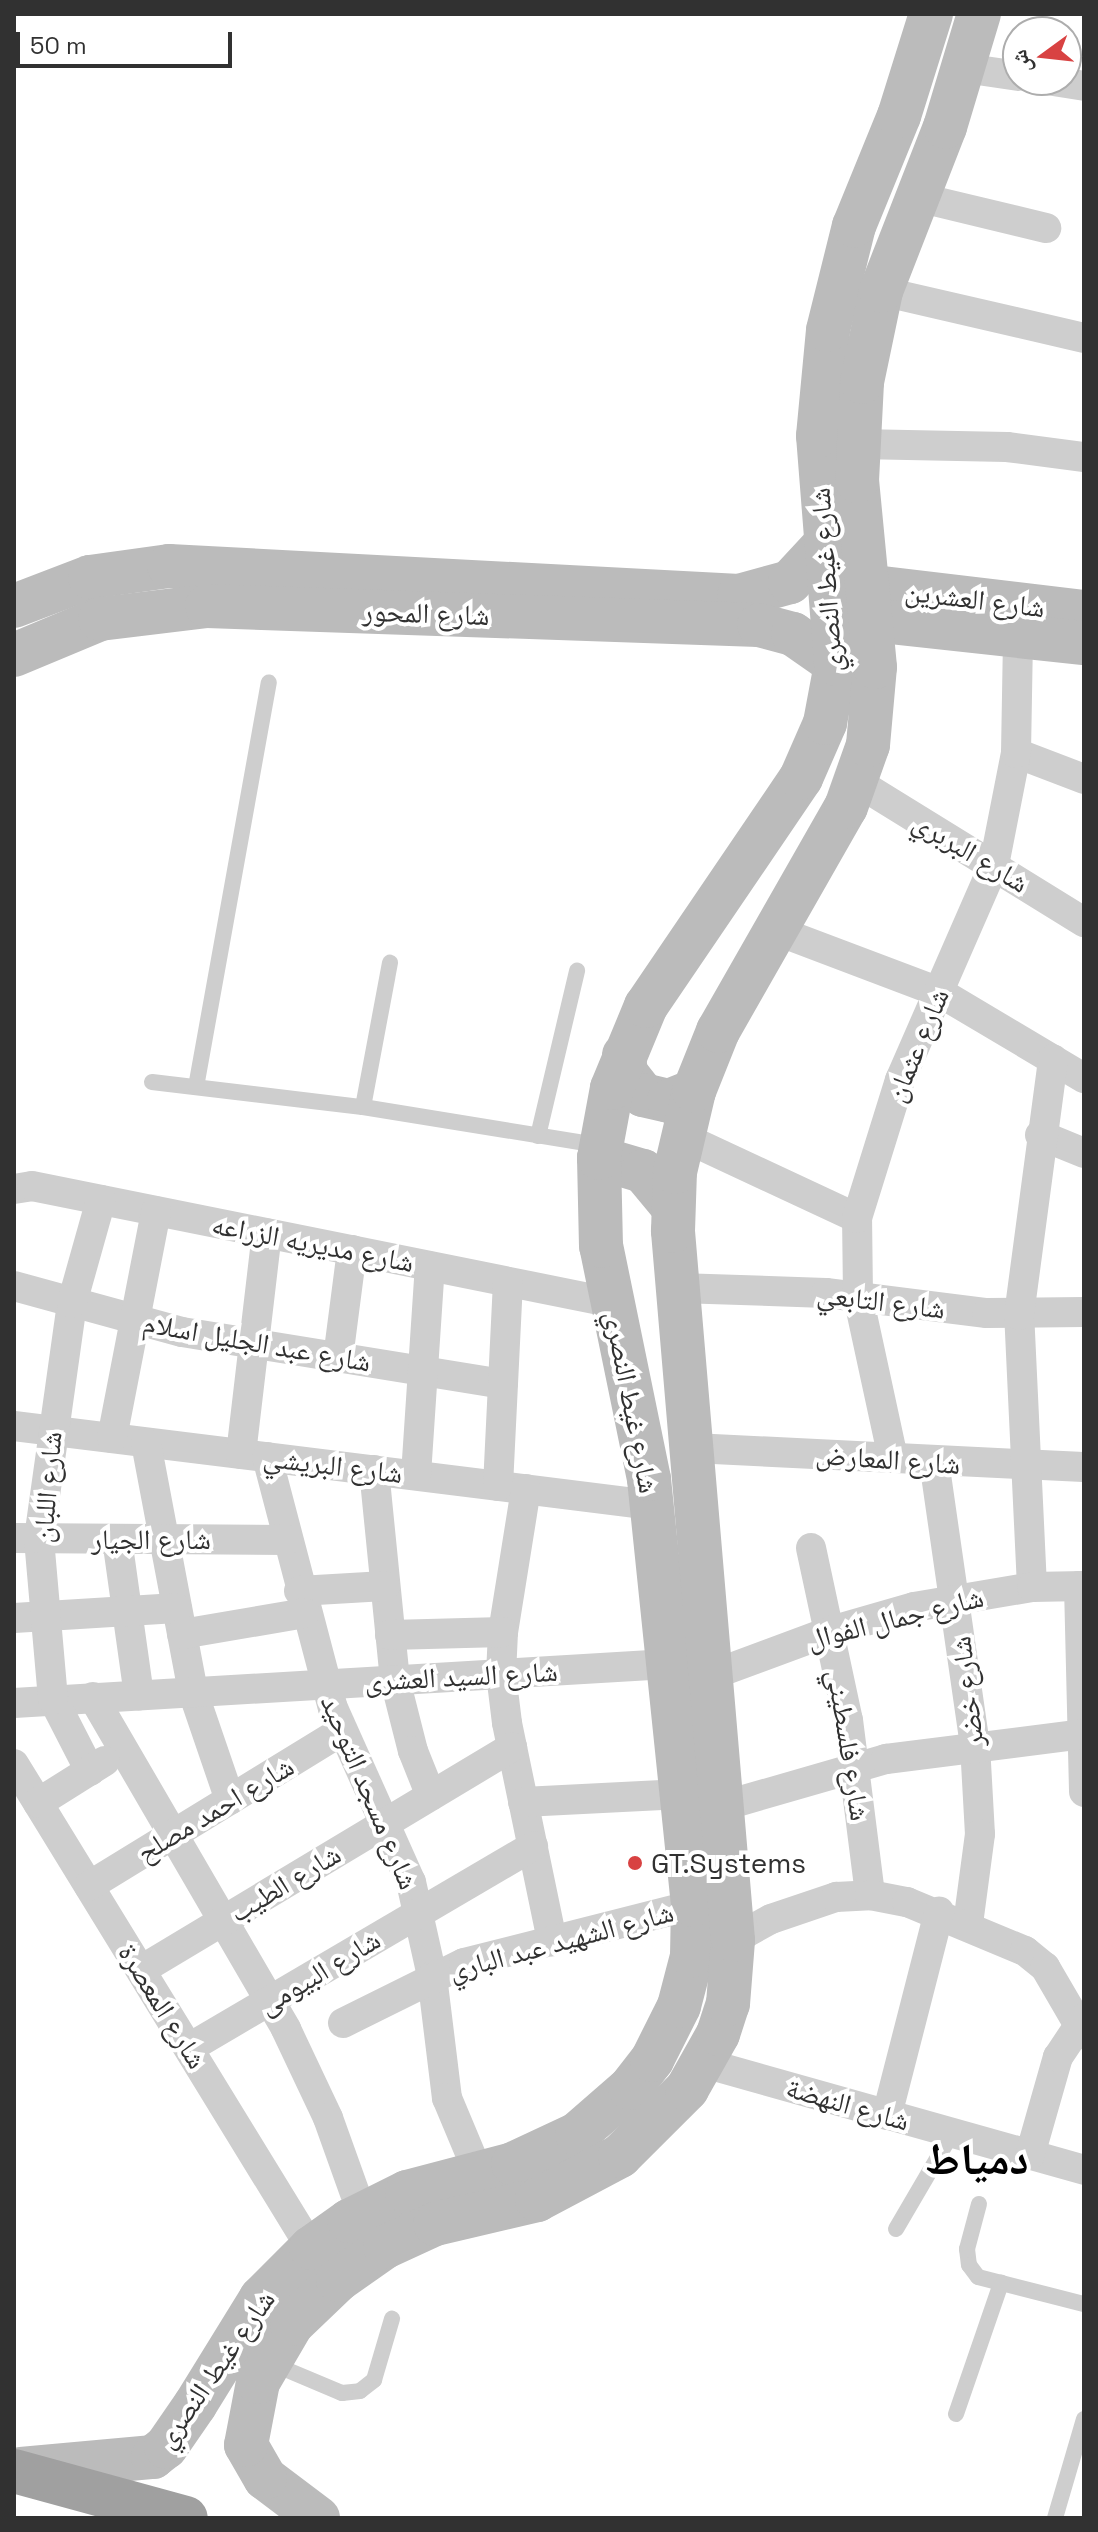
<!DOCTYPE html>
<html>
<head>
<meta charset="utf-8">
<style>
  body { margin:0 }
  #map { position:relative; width:1098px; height:2532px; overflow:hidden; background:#fff; font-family:"Space Grotesk","Noto Naskh Arabic",sans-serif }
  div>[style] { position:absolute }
  .service>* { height:16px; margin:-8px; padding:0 8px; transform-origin:8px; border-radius:8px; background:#cecece }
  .minor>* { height:30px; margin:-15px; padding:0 15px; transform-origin:15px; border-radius:15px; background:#cecece }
  .secondary>* { height:44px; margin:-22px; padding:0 22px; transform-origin:22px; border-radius:22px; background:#bbb }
  .trunk>* { height:44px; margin:-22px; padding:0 22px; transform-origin:22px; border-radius:22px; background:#a0a0a0 }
  .dots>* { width:22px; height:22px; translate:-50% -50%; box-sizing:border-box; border:4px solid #fff; border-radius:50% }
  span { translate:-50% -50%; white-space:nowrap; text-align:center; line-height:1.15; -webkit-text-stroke:8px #fff; paint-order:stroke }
  .street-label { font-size:28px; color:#313131 }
  .poi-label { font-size:28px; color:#313131 }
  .left { translate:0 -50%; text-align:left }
  .town-label { font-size:44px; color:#000; font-weight:700 }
  .frame { position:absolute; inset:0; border:16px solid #313131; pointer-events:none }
  .north { position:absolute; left:1002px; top:16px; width:80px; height:80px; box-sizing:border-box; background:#fff; border:2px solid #adadad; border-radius:50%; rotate:255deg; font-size:22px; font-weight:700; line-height:32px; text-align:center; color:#313131 }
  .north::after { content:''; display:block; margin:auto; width:28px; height:36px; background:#d84242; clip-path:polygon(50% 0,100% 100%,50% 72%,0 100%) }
  .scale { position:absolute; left:16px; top:32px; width:216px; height:36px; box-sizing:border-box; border:4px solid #313131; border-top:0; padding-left:10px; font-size:24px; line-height:28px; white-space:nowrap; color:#313131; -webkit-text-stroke:6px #fff; paint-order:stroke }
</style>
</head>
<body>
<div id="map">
  <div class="service">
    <div style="left:152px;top:1082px;width:212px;rotate:6.8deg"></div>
    <div style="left:363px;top:1107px;width:238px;rotate:9.2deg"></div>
    <div style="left:196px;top:1087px;width:411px;rotate:-79.8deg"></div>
    <div style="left:363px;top:1107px;width:147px;rotate:-79.4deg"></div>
    <div style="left:538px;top:1136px;width:170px;rotate:-76.7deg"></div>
    <div style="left:979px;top:2204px;width:47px;rotate:104.9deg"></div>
    <div style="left:967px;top:2249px;width:16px;rotate:83deg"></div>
    <div style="left:969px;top:2265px;width:15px;rotate:53deg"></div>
    <div style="left:978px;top:2277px;width:109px;rotate:14.3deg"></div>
    <div style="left:896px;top:2229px;width:111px;rotate:-59.7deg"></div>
    <div style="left:273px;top:2364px;width:75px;rotate:22.8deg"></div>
    <div style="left:342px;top:2393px;width:18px;rotate:-6deg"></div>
    <div style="left:360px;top:2391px;width:18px;rotate:-38deg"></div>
    <div style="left:374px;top:2380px;width:64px;rotate:-73.6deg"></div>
    <div style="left:956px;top:2414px;width:139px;rotate:-71deg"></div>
    <div style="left:1055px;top:2518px;width:103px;rotate:-73.7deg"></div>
  </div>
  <div class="minor">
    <div style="left:964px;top:68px;width:55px;rotate:8.4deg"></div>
    <div style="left:1047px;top:80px;width:37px;rotate:9deg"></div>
    <div style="left:917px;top:197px;width:133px;rotate:13.5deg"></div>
    <div style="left:881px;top:291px;width:208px;rotate:13deg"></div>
    <div style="left:858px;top:444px;width:149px;rotate:1.2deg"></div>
    <div style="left:1007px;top:447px;width:78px;rotate:7.4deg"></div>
    <div style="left:1016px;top:753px;width:73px;rotate:20.9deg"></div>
    <div style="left:857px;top:782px;width:267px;rotate:31.7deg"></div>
    <div style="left:775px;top:930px;width:175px;rotate:20.7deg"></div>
    <div style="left:939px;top:992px;width:169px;rotate:30.7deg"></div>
    <div style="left:1040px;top:1135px;width:48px;rotate:22.2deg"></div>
    <div style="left:681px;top:1136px;width:194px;rotate:25deg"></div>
    <div style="left:14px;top:1189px;width:18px;rotate:-9deg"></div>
    <div style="left:32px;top:1186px;width:594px;rotate:11.37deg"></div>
    <div style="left:14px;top:1286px;width:174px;rotate:15.3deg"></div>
    <div style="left:182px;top:1332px;width:325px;rotate:9.2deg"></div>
    <div style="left:678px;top:1288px;width:148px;rotate:1.9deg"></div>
    <div style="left:826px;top:1293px;width:162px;rotate:7.1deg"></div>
    <div style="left:987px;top:1313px;width:97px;rotate:-0.6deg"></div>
    <div style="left:338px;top:1358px;width:109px;rotate:-82.6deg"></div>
    <div style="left:14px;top:1426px;width:643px;rotate:7.06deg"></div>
    <div style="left:112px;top:1438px;width:231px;rotate:-79deg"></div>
    <div style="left:146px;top:1443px;width:253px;rotate:79.3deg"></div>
    <div style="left:193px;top:1692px;width:114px;rotate:71.1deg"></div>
    <div style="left:693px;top:1448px;width:391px;rotate:2.8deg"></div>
    <div style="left:241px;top:1454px;width:222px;rotate:-83.3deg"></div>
    <div style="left:267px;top:1457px;width:260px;rotate:75.3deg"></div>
    <div style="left:333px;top:1708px;width:191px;rotate:65.9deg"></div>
    <div style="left:411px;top:1882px;width:96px;rotate:77.4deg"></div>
    <div style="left:432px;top:1976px;width:123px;rotate:83deg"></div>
    <div style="left:447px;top:2098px;width:80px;rotate:67.3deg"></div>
    <div style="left:893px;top:1458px;width:166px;rotate:-102.2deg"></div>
    <div style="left:858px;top:1296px;width:78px;rotate:-90.7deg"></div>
    <div style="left:857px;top:1218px;width:145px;rotate:-72.7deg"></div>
    <div style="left:900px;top:1080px;width:235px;rotate:-66.4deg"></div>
    <div style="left:994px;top:865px;width:114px;rotate:-78.9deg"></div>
    <div style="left:1016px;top:753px;width:118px;rotate:-89deg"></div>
    <div style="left:934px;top:1461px;width:287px;rotate:81.8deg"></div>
    <div style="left:975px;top:1745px;width:89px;rotate:86.8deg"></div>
    <div style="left:980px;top:1834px;width:91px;rotate:97.6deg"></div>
    <div style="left:374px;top:1470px;width:211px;rotate:84.3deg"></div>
    <div style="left:395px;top:1680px;width:73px;rotate:75.8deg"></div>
    <div style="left:413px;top:1751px;width:48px;rotate:68.2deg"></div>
    <div style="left:416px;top:1475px;width:209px;rotate:-86.2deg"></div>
    <div style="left:498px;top:1486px;width:204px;rotate:-87.2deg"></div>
    <div style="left:526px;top:1489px;width:145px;rotate:99.1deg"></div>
    <div style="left:503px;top:1632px;width:42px;rotate:92.7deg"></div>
    <div style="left:501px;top:1674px;width:49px;rotate:83deg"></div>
    <div style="left:507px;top:1723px;width:223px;rotate:78.3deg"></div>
    <div style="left:14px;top:1538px;width:273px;rotate:0.4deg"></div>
    <div style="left:117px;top:1539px;width:158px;rotate:82deg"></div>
    <div style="left:811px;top:1548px;width:176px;rotate:77.9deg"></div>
    <div style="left:848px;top:1720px;width:176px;rotate:82.8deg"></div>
    <div style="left:1079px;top:1586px;width:206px;rotate:88.6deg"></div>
    <div style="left:1032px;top:1587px;width:272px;rotate:-92.7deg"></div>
    <div style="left:1019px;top:1315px;width:258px;rotate:-82.4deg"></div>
    <div style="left:299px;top:1591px;width:86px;rotate:-3.3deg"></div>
    <div style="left:14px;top:1618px;width:163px;rotate:-3.5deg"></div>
    <div style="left:182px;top:1634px;width:125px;rotate:-9.7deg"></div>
    <div style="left:390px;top:1635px;width:113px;rotate:-1.5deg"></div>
    <div style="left:712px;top:1675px;width:127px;rotate:-20.3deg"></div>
    <div style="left:831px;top:1631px;width:86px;rotate:-16.1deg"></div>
    <div style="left:914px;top:1607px;width:120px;rotate:-9.6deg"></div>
    <div style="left:1032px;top:1587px;width:52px;rotate:-1.1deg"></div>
    <div style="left:93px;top:1697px;width:384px;rotate:59.8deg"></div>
    <div style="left:286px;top:2029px;width:98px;rotate:64.7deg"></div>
    <div style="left:328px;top:2118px;width:101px;rotate:70.3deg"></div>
    <div style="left:14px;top:1703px;width:655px;rotate:-3.41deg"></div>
    <div style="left:14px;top:1764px;width:568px;rotate:58.47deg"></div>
    <div style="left:90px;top:1771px;width:81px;rotate:-117.2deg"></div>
    <div style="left:53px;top:1699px;width:162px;rotate:-95deg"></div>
    <div style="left:39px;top:1538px;width:237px;rotate:-82deg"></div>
    <div style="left:72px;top:1303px;width:107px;rotate:-74.3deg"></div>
    <div style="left:523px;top:1802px;width:159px;rotate:-2.9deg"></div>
    <div style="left:38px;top:1803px;width:79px;rotate:-32.1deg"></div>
    <div style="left:723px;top:1806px;width:170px;rotate:-16.1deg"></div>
    <div style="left:886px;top:1759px;width:200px;rotate:-7.2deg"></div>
    <div style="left:89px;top:1886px;width:297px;rotate:-31.5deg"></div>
    <div style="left:733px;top:1940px;width:43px;rotate:-28.9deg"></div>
    <div style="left:771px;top:1919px;width:69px;rotate:-18.7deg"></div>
    <div style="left:836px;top:1897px;width:34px;rotate:-3deg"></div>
    <div style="left:870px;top:1895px;width:38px;rotate:11deg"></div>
    <div style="left:907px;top:1902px;width:128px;rotate:22.6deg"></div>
    <div style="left:1025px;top:1951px;width:26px;rotate:39deg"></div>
    <div style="left:1045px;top:1967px;width:78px;rotate:59.8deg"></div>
    <div style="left:141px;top:1970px;width:433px;rotate:-31deg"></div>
    <div style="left:343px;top:2023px;width:135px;rotate:-26.4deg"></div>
    <div style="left:464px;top:1963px;width:236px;rotate:-14.2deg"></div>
    <div style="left:189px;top:2048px;width:399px;rotate:-30.4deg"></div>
    <div style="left:704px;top:2063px;width:395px;rotate:15.7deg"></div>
    <div style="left:887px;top:2115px;width:210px;rotate:-75.6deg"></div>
    <div style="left:1030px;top:2155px;width:102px;rotate:-74.1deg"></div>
    <div style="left:1058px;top:2057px;width:47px;rotate:-56.3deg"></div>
  </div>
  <div class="secondary">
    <div style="left:866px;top:586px;width:220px;rotate:6.8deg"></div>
    <div style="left:14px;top:606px;width:81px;rotate:-20.9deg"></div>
    <div style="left:90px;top:577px;width:80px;rotate:-7.9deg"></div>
    <div style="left:169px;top:566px;width:571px;rotate:3.01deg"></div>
    <div style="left:739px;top:596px;width:53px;rotate:-15.4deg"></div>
    <div style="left:790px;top:582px;width:53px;rotate:-47.3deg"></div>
    <div style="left:871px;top:620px;width:214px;rotate:6.2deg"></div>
    <div style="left:14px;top:655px;width:93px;rotate:-22.7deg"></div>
    <div style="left:100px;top:619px;width:108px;rotate:-6.9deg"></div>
    <div style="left:207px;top:606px;width:552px;rotate:1.97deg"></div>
    <div style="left:759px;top:625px;width:35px;rotate:15deg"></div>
    <div style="left:793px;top:634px;width:52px;rotate:34.9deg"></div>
    <div style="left:624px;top:1055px;width:18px;rotate:84deg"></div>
    <div style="left:626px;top:1073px;width:28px;rotate:52deg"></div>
    <div style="left:643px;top:1095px;width:27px;rotate:13deg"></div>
    <div style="left:669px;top:1101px;width:27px;rotate:-22deg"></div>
    <div style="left:599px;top:1158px;width:46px;rotate:16.5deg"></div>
    <div style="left:643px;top:1171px;width:47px;rotate:50.2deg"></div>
    <div style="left:21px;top:2469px;width:133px;rotate:-5.2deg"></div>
    <div style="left:153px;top:2457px;width:16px;rotate:-38deg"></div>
    <div style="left:166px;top:2447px;width:51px;rotate:-55.4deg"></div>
    <div style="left:195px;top:2405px;width:126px;rotate:-58.3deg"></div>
    <div style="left:261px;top:2298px;width:71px;rotate:-45deg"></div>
    <div style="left:311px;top:2248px;width:47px;rotate:-35.4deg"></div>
    <div style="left:349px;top:2221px;width:65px;rotate:-26.6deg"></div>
    <div style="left:407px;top:2192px;width:110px;rotate:-14.8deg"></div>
    <div style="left:513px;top:2164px;width:71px;rotate:-25.1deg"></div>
    <div style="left:577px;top:2134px;width:70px;rotate:-41deg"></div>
    <div style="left:630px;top:2088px;width:36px;rotate:-52deg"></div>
    <div style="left:652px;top:2060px;width:60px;rotate:-63.4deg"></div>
    <div style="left:679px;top:2006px;width:52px;rotate:-75.4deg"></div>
    <div style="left:692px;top:1956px;width:51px;rotate:-88.9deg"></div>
    <div style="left:693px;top:1905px;width:428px;rotate:-95.9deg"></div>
    <div style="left:649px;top:1479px;width:238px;rotate:-101.6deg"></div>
    <div style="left:601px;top:1246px;width:88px;rotate:-91.3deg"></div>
    <div style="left:599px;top:1158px;width:71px;rotate:-79.5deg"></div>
    <div style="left:612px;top:1088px;width:89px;rotate:-67.5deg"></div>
    <div style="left:646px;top:1006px;width:276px;rotate:-55.8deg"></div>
    <div style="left:801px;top:778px;width:60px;rotate:-66.4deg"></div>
    <div style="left:825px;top:723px;width:60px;rotate:-79.4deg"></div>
    <div style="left:836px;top:664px;width:229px;rotate:-94.5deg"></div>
    <div style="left:818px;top:436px;width:106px;rotate:-84.6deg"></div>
    <div style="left:828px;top:330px;width:107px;rotate:-76deg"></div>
    <div style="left:854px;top:226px;width:119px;rotate:-67.8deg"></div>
    <div style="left:899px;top:116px;width:107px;rotate:-72.6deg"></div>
    <div style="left:318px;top:2518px;width:66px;rotate:-143deg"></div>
    <div style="left:265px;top:2478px;width:38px;rotate:-120deg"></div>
    <div style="left:246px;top:2445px;width:64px;rotate:-79.2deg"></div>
    <div style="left:258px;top:2382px;width:67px;rotate:-59.6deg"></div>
    <div style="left:292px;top:2324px;width:64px;rotate:-43.7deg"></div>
    <div style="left:338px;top:2280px;width:57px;rotate:-35.1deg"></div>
    <div style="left:385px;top:2247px;width:55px;rotate:-24.7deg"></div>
    <div style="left:435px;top:2224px;width:105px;rotate:-13.2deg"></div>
    <div style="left:537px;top:2200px;width:94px;rotate:-27.9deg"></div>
    <div style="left:620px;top:2156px;width:95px;rotate:-45deg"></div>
    <div style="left:687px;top:2089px;width:63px;rotate:-60.6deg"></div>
    <div style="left:718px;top:2034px;width:32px;rotate:-72deg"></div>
    <div style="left:728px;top:2004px;width:64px;rotate:-85.5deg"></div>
    <div style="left:733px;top:1940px;width:712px;rotate:-94.84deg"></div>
    <div style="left:673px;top:1231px;width:59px;rotate:-88.1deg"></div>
    <div style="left:675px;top:1172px;width:83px;rotate:-76.8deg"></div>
    <div style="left:694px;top:1091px;width:65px;rotate:-68.2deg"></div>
    <div style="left:718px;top:1031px;width:258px;rotate:-60.3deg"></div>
    <div style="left:846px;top:807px;width:66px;rotate:-70.5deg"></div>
    <div style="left:868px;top:745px;width:78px;rotate:-84.9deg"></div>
    <div style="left:875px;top:667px;width:187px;rotate:-95.5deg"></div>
    <div style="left:857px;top:481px;width:99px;rotate:-87.1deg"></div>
    <div style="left:862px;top:382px;width:93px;rotate:-78.2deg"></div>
    <div style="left:881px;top:291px;width:176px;rotate:-68.7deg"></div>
    <div style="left:945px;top:127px;width:118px;rotate:-73.3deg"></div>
  </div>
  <div class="trunk">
    <div style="left:14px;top:2471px;width:178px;rotate:15.3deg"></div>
  </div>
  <div class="dots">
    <div style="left:635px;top:1863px;background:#d84242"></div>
  </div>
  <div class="street-label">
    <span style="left:826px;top:580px;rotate:-94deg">شارع غيط النصري</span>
    <span style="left:975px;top:599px;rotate:7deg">شارع العشرين</span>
    <span style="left:426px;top:613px;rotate:2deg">شارع المحور</span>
    <span style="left:971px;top:852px;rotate:31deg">شارع البربري</span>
    <span style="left:917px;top:1045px;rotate:-67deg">شارع عثمان</span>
    <span style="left:313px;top:1243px;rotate:11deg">شارع مديريه الزراعه</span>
    <span style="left:881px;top:1301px;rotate:7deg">شارع التابعي</span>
    <span style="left:257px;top:1342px;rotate:10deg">شارع عبد الجليل اسلام</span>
    <span style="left:632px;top:1402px;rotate:79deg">شارع غيط النصري</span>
    <span style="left:888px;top:1459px;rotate:4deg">شارع المعارض</span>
    <span style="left:333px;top:1465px;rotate:7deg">شارع البريشي</span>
    <span style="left:47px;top:1487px;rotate:-85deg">شارع اللبان</span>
    <span style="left:151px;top:1539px">شارع الجيار</span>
    <span style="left:895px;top:1618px;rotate:-14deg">شارع جمال الفوال</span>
    <span style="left:461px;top:1676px;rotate:-3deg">شارع السيد العشرى</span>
    <span style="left:967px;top:1692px;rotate:-97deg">شارع خضر</span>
    <span style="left:849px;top:1745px;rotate:81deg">شارع فلسطيني</span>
    <span style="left:370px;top:1792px;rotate:67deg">شارع مسجد التوحيد</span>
    <span style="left:215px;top:1809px;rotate:-31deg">شارع احمد مصلح</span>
    <span style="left:285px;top:1883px;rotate:-31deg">شارع الطيب</span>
    <span style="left:561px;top:1941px;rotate:-15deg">شارع الشهيد عبد الباري</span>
    <span style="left:319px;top:1972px;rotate:-31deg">شارع البيومى</span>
    <span style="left:163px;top:2006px;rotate:58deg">شارع المعصرة</span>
    <span style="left:848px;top:2104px;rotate:16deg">شارع النهضة</span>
    <span style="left:215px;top:2369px;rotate:-55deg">شارع غيط النصري</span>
  </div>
  <div class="poi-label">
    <span class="left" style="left:651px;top:1863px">GT.Systems</span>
  </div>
  <div class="town-label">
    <span style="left:977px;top:2159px">دمياط</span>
  </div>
  <div class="frame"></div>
  <div class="north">ش</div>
  <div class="scale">50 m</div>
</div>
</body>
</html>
